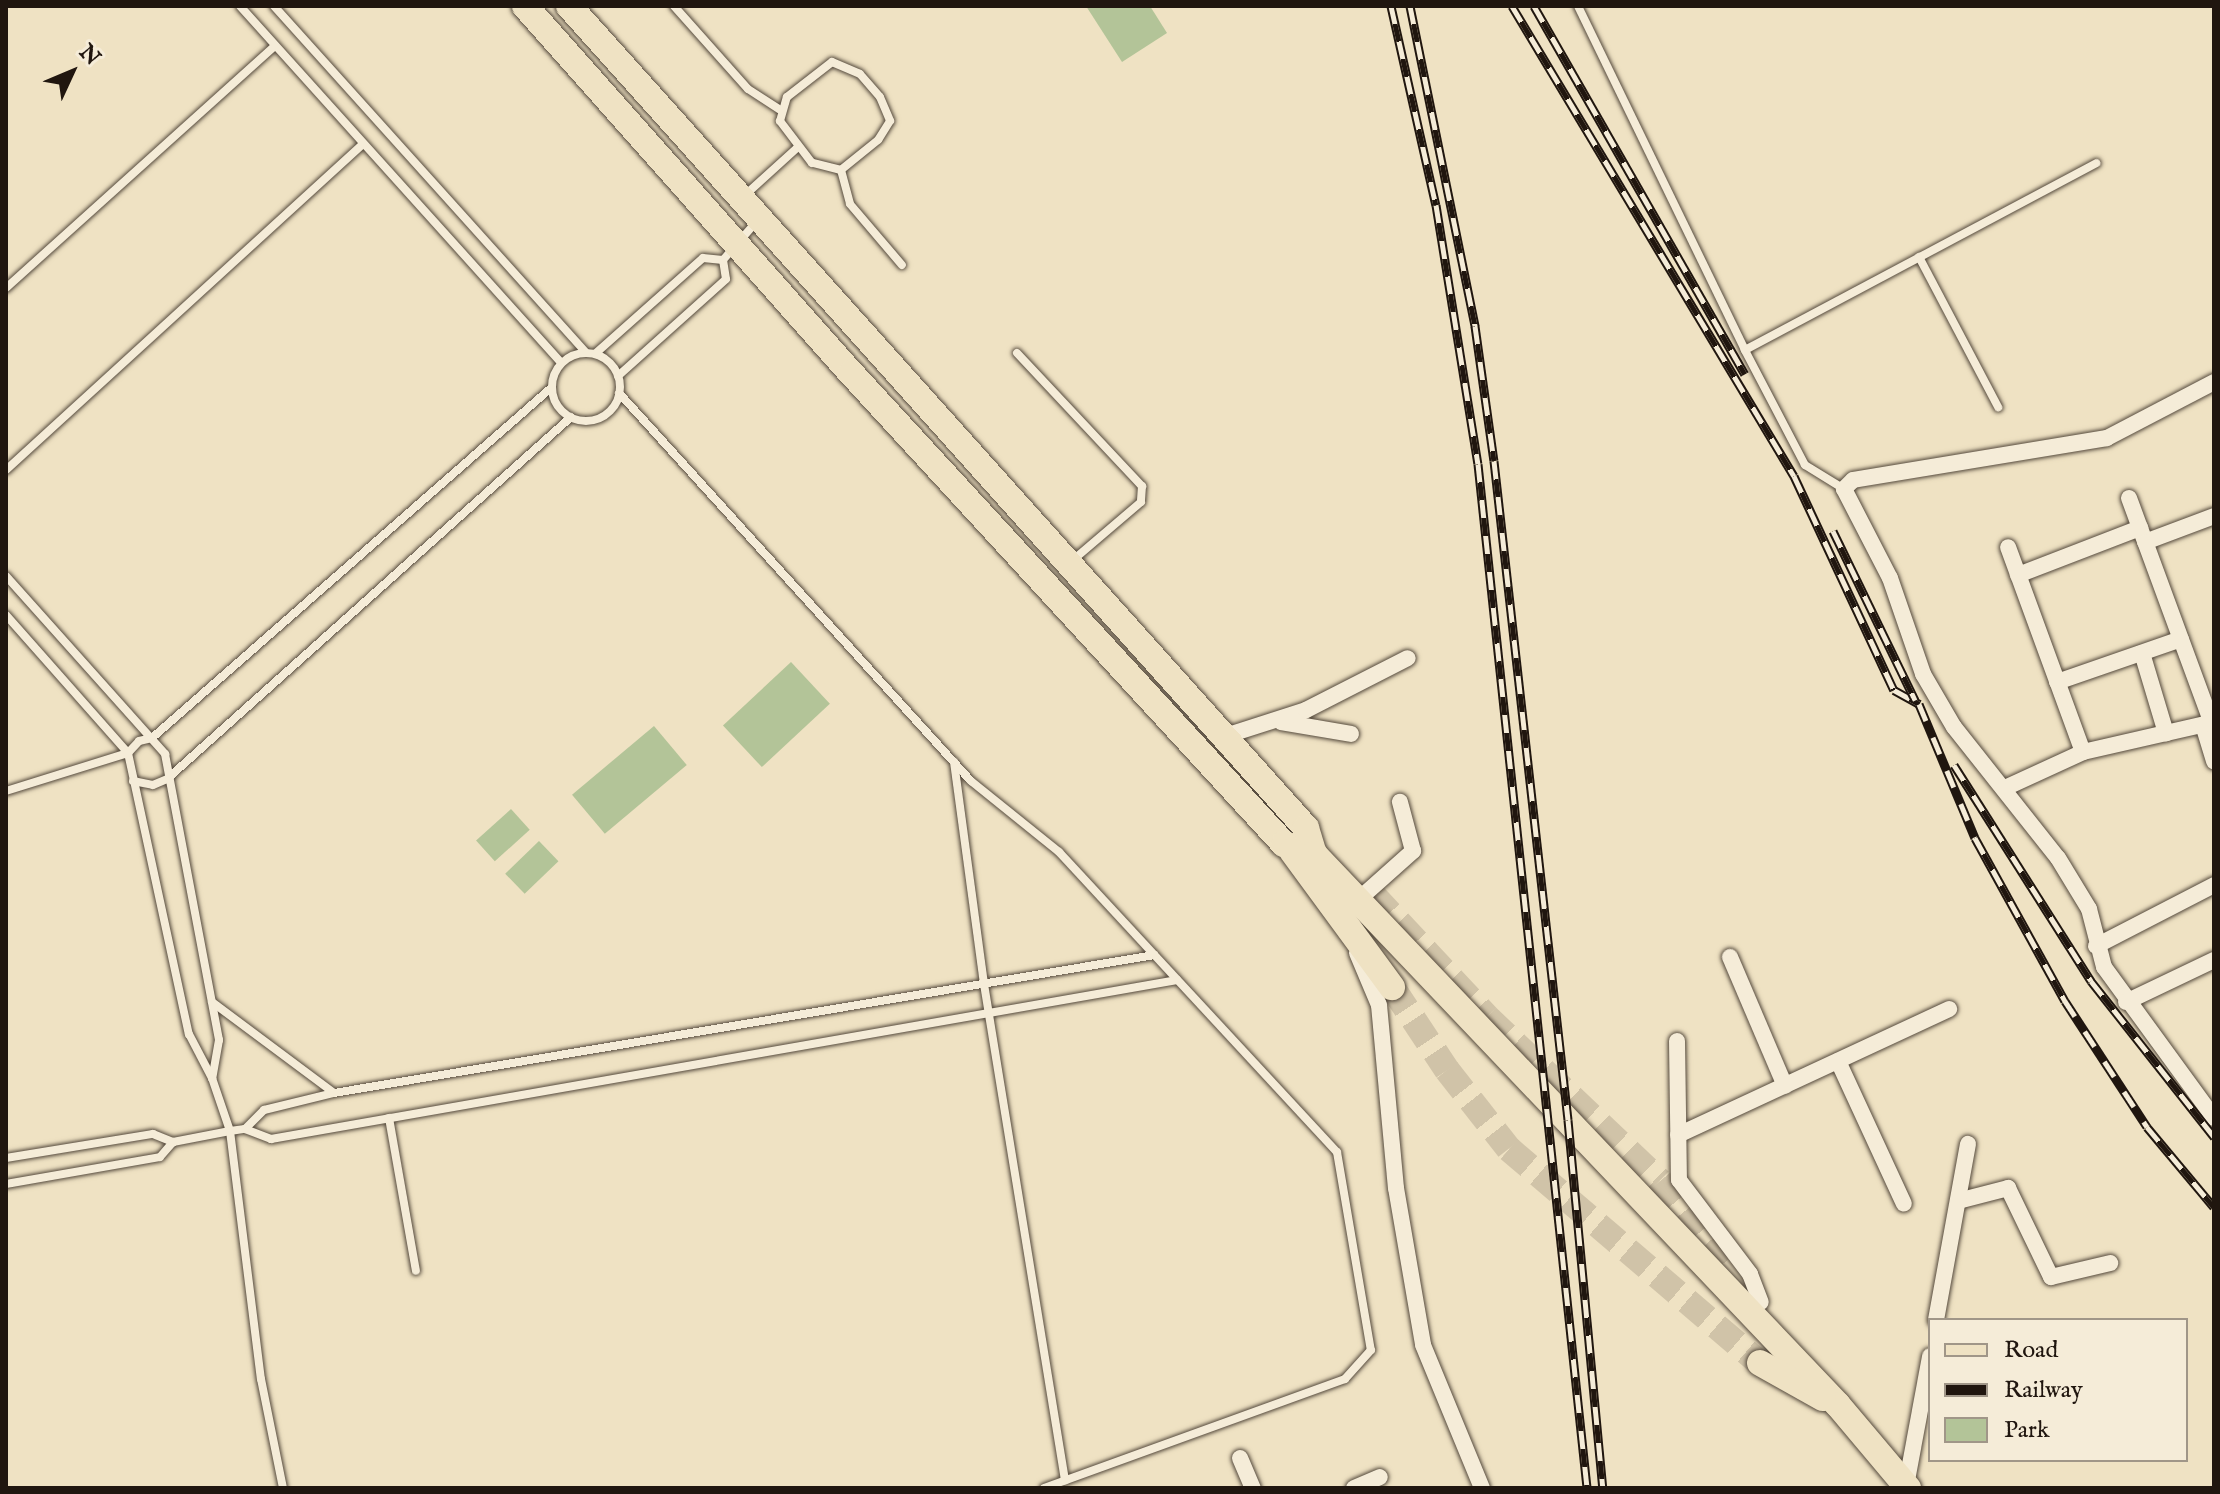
<!DOCTYPE html>
<html>
<head>
<meta charset="utf-8">
<style>
  body { margin:0 }
  #map { position:relative; width:2220px; height:1494px; overflow:hidden; background:#efe2c3; font-family:"IM FELL English",serif }
  div>[style] { position:absolute }
  .green>* { inset:0; background:#b3c498; transform-origin:0 0 }
  .primary-tunnel>* { height:26px; margin-top:-13px; transform-origin:0; background:repeating-linear-gradient(90deg,#d0c3a8 0 26px,transparent 0 39px) }
  .roads { filter:drop-shadow(0 0 2px #54493c) drop-shadow(0 0 2px #54493c) }
  .service>* { height:8px; margin:-4px; padding:0 4px; transform-origin:4px; border-radius:4px; background:#f5ecd8 }
  .service>.ring { margin:-4px; padding:0; box-sizing:content-box; background:none; border:8px solid #f5ecd8; border-radius:50% }
  .minor>* { height:16px; margin:-8px; padding:0 8px; transform-origin:8px; border-radius:8px; background:#f5ecd8 }
  .primary>* { height:26px; margin:-13px; padding:0 13px; transform-origin:13px; border-radius:13px; background:#efe2c3 }
  .rail>* { height:9px; margin-top:-4.5px; transform-origin:0; background:repeating-linear-gradient(90deg,#f5ecd8 0 18px,#20160f 0 36px); box-sizing:border-box; border-block:2px solid #20160f }
  span { translate:-50% -50%; white-space:nowrap; text-align:center; line-height:1.15; -webkit-text-stroke:7px #f5ecd8; paint-order:stroke }
  .frame { position:absolute; inset:0; border:8px solid #20160f; pointer-events:none }
  .legend { position:absolute; left:1928px; top:1318px; width:260px; height:144px; box-sizing:border-box; background:#f5ecd8; border:2px solid #a09688; margin:0; padding:10px 14px; list-style:none; font-size:24px; color:#20160f }
  .legend li { display:flex; align-items:center; gap:16px; height:40px }
  .legend b { width:40px; border:2px solid #a09688 }
  .north { position:absolute; left:32px; top:32px; width:80px; height:80px; -webkit-text-stroke:6px #f5ecd8; paint-order:stroke; rotate:46deg; font-size:22px; font-weight:700; line-height:32px; text-align:center; color:#20160f }
  .north::after { content:''; display:block; margin:auto; width:28px; height:36px; background:#20160f; clip-path:polygon(50% 0,100% 100%,50% 72%,0 100%) }
</style>
</head>
<body>
<div id="map">
  <div class="green">
    <div style="clip-path:polygon(1086px 6px,1150px 6px,1167px 33px,1122px 62px)"></div>
    <div style="left:791px;top:662px;width:57px;height:93px;rotate:47deg"></div>
    <div style="left:654px;top:726px;width:51px;height:107px;rotate:50deg"></div>
    <div style="left:511px;top:809px;width:28px;height:47px;rotate:48deg"></div>
    <div style="left:539px;top:841px;width:28px;height:47px;rotate:46deg"></div>
  </div>
  <div class="primary-tunnel">
    <div style="left:1372px;top:894px;width:168px;rotate:46.9deg"></div>
    <div style="left:1487px;top:1017px;width:238px;rotate:43.5deg"></div>
    <div style="left:1660px;top:1181px;width:108px;rotate:51deg"></div>
    <div style="left:1392px;top:987px;width:100px;rotate:56.5deg"></div>
    <div style="left:1447px;top:1070px;width:100px;rotate:51.9deg"></div>
    <div style="left:1509px;top:1149px;width:330px;rotate:40.5deg"></div>
  </div>
  <div class="roads">
    <div class="service">
      <div style="left:240px;top:6px;width:480px;rotate:48deg"></div>
      <div style="left:274px;top:6px;width:465px;rotate:48deg"></div>
      <div style="left:674px;top:6px;width:111px;rotate:48.3deg"></div>
      <div style="left:748px;top:89px;width:37px;rotate:33deg"></div>
      <div style="left:1578px;top:6px;width:382px;rotate:64.1deg"></div>
      <div style="left:832px;top:62px;width:30px;rotate:23deg"></div>
      <div style="left:860px;top:74px;width:30px;rotate:49deg"></div>
      <div style="left:880px;top:97px;width:26px;rotate:67deg"></div>
      <div style="left:890px;top:121px;width:22px;rotate:122deg"></div>
      <div style="left:878px;top:140px;width:48px;rotate:141deg"></div>
      <div style="left:841px;top:170px;width:30px;rotate:-166deg"></div>
      <div style="left:812px;top:163px;width:53px;rotate:-127.3deg"></div>
      <div style="left:780px;top:121px;width:25px;rotate:-74deg"></div>
      <div style="left:787px;top:97px;width:57px;rotate:-37.9deg"></div>
      <div style="left:841px;top:170px;width:35px;rotate:75deg"></div>
      <div style="left:850px;top:204px;width:80px;rotate:49.6deg"></div>
      <div style="left:744px;top:196px;width:72px;rotate:-42.2deg"></div>
      <div style="left:1919px;top:257px;width:170px;rotate:62.2deg"></div>
      <div style="left:723px;top:260px;width:50px;rotate:-49deg"></div>
      <div style="left:6px;top:288px;width:362px;rotate:-42deg"></div>
      <div class="ring" style="left:552px;top:353px;width:60px;height:60px"></div>
      <div style="left:596px;top:353px;width:143px;rotate:-41.6deg"></div>
      <div style="left:703px;top:258px;width:20px;rotate:6deg"></div>
      <div style="left:1017px;top:353px;width:183px;rotate:46.8deg"></div>
      <div style="left:1142px;top:486px;width:16px;rotate:94deg"></div>
      <div style="left:1141px;top:502px;width:89px;rotate:139.5deg"></div>
      <div style="left:618px;top:376px;width:145px;rotate:-41.9deg"></div>
      <div style="left:726px;top:279px;width:19px;rotate:-99deg"></div>
      <div style="left:619px;top:393px;width:524px;rotate:47.79deg"></div>
      <div style="left:971px;top:781px;width:113px;rotate:38.9deg"></div>
      <div style="left:1059px;top:852px;width:409px;rotate:47.2deg"></div>
      <div style="left:1337px;top:1152px;width:201px;rotate:80.3deg"></div>
      <div style="left:1371px;top:1350px;width:39px;rotate:132deg"></div>
      <div style="left:1345px;top:1379px;width:320px;rotate:160.1deg"></div>
      <div style="left:6px;top:470px;width:483px;rotate:-42.4deg"></div>
      <div style="left:1844px;top:489px;width:46px;rotate:-148.4deg"></div>
      <div style="left:1805px;top:465px;width:130px;rotate:-117.6deg"></div>
      <div style="left:1745px;top:350px;width:398px;rotate:-28deg"></div>
      <div style="left:6px;top:576px;width:239px;rotate:48.2deg"></div>
      <div style="left:165px;top:754px;width:291px;rotate:79.3deg"></div>
      <div style="left:219px;top:1040px;width:39px;rotate:100deg"></div>
      <div style="left:6px;top:615px;width:184px;rotate:48.5deg"></div>
      <div style="left:128px;top:753px;width:288px;rotate:77.8deg"></div>
      <div style="left:189px;top:1034px;width:50px;rotate:62.4deg"></div>
      <div style="left:212px;top:1078px;width:56px;rotate:71.2deg"></div>
      <div style="left:230px;top:1131px;width:15px;rotate:-8deg"></div>
      <div style="left:245px;top:1129px;width:28px;rotate:21deg"></div>
      <div style="left:271px;top:1139px;width:920px;rotate:-9.95deg"></div>
      <div style="left:954px;top:762px;width:224px;rotate:82.3deg"></div>
      <div style="left:984px;top:984px;width:503px;rotate:80.73deg"></div>
      <div style="left:133px;top:781px;width:20px;rotate:11deg"></div>
      <div style="left:153px;top:785px;width:15px;rotate:-23deg"></div>
      <div style="left:167px;top:779px;width:542px;rotate:-41.86deg"></div>
      <div style="left:6px;top:791px;width:128px;rotate:-17.3deg"></div>
      <div style="left:128px;top:753px;width:16px;rotate:-47deg"></div>
      <div style="left:139px;top:741px;width:13px;rotate:-13deg"></div>
      <div style="left:152px;top:738px;width:531px;rotate:-41.26deg"></div>
      <div style="left:212px;top:1002px;width:152px;rotate:36.7deg"></div>
      <div style="left:389px;top:1118px;width:155px;rotate:80deg"></div>
      <div style="left:245px;top:1129px;width:27px;rotate:-45deg"></div>
      <div style="left:264px;top:1110px;width:72px;rotate:-13.7deg"></div>
      <div style="left:334px;top:1093px;width:832px;rotate:-9.55deg"></div>
      <div style="left:6px;top:1158px;width:149px;rotate:-9.3deg"></div>
      <div style="left:153px;top:1134px;width:22px;rotate:22deg"></div>
      <div style="left:173px;top:1142px;width:58px;rotate:-10.9deg"></div>
      <div style="left:230px;top:1131px;width:250px;rotate:82.9deg"></div>
      <div style="left:261px;top:1379px;width:111px;rotate:78.6deg"></div>
      <div style="left:6px;top:1184px;width:156px;rotate:-9.9deg"></div>
      <div style="left:160px;top:1157px;width:20px;rotate:-49deg"></div>
    </div>
    <div class="minor">
      <div style="left:2214px;top:382px;width:121px;rotate:152.4deg"></div>
      <div style="left:2107px;top:438px;width:257px;rotate:170.6deg"></div>
      <div style="left:1853px;top:480px;width:13px;rotate:135deg"></div>
      <div style="left:1844px;top:489px;width:100px;rotate:62.7deg"></div>
      <div style="left:1890px;top:578px;width:102px;rotate:71deg"></div>
      <div style="left:1923px;top:674px;width:61px;rotate:59.7deg"></div>
      <div style="left:1954px;top:727px;width:167px;rotate:51.6deg"></div>
      <div style="left:2058px;top:858px;width:60px;rotate:58.7deg"></div>
      <div style="left:2089px;top:909px;width:60px;rotate:75.5deg"></div>
      <div style="left:2104px;top:967px;width:187px;rotate:53.9deg"></div>
      <div style="left:2129px;top:498px;width:240px;rotate:69.8deg"></div>
      <div style="left:2145px;top:542px;width:74px;rotate:-20.6deg"></div>
      <div style="left:2018px;top:575px;width:131px;rotate:-21.1deg"></div>
      <div style="left:2142px;top:653px;width:84px;rotate:73.3deg"></div>
      <div style="left:2057px;top:682px;width:131px;rotate:-19.1deg"></div>
      <div style="left:1281px;top:722px;width:71px;rotate:9.7deg"></div>
      <div style="left:2203px;top:725px;width:38px;rotate:73deg"></div>
      <div style="left:1222px;top:737px;width:88px;rotate:-17.8deg"></div>
      <div style="left:1306px;top:710px;width:114px;rotate:-27deg"></div>
      <div style="left:2083px;top:752px;width:134px;rotate:-12.9deg"></div>
      <div style="left:2007px;top:787px;width:84px;rotate:-24.7deg"></div>
      <div style="left:2083px;top:752px;width:218px;rotate:-110.1deg"></div>
      <div style="left:1358px;top:900px;width:74px;rotate:-41.7deg"></div>
      <div style="left:1413px;top:851px;width:51px;rotate:-104.9deg"></div>
      <div style="left:2096px;top:946px;width:133px;rotate:-27.3deg"></div>
      <div style="left:1357px;top:953px;width:56px;rotate:67.1deg"></div>
      <div style="left:1379px;top:1005px;width:184px;rotate:84.7deg"></div>
      <div style="left:1396px;top:1188px;width:159px;rotate:80.2deg"></div>
      <div style="left:1423px;top:1345px;width:155px;rotate:67.6deg"></div>
      <div style="left:1730px;top:957px;width:140px;rotate:66.9deg"></div>
      <div style="left:2126px;top:1002px;width:98px;rotate:-25.5deg"></div>
      <div style="left:1677px;top:1041px;width:139px;rotate:89.2deg"></div>
      <div style="left:1679px;top:1180px;width:118px;rotate:52.9deg"></div>
      <div style="left:1750px;top:1274px;width:30px;rotate:69deg"></div>
      <div style="left:1838px;top:1061px;width:157px;rotate:65.2deg"></div>
      <div style="left:1678px;top:1135px;width:299px;rotate:-24.9deg"></div>
      <div style="left:1958px;top:1201px;width:52px;rotate:-14.6deg"></div>
      <div style="left:2008px;top:1188px;width:99px;rotate:64.2deg"></div>
      <div style="left:2051px;top:1277px;width:61px;rotate:-13.3deg"></div>
      <div style="left:1936px;top:1320px;width:179px;rotate:-79.7deg"></div>
      <div style="left:1240px;top:1458px;width:33px;rotate:67deg"></div>
      <div style="left:1906px;top:1486px;width:132px;rotate:-79.5deg"></div>
      <div style="left:1354px;top:1488px;width:28px;rotate:-23deg"></div>
    </div>
    <div class="primary">
      <div style="left:525px;top:6px;width:491px;rotate:48.4deg"></div>
      <div style="left:851px;top:373px;width:640px;rotate:47.41deg"></div>
      <div style="left:1284px;top:844px;width:32px;rotate:18deg"></div>
      <div style="left:569px;top:6px;width:1104px;rotate:48.12deg"></div>
      <div style="left:1306px;top:828px;width:27px;rotate:73deg"></div>
      <div style="left:1314px;top:854px;width:760px;rotate:46.44deg"></div>
      <div style="left:1838px;top:1405px;width:109px;rotate:49.9deg"></div>
      <div style="left:1292px;top:851px;width:169px;rotate:53.7deg"></div>
      <div style="left:1760px;top:1363px;width:72px;rotate:29.1deg"></div>
    </div>
  </div>
  <div class="rail">
    <div style="left:1391px;top:6px;width:204px;rotate:77.3deg"></div>
    <div style="left:1436px;top:205px;width:262px;rotate:80.8deg"></div>
    <div style="left:1478px;top:464px;width:1030px;rotate:83.92deg"></div>
    <div style="left:1410px;top:6px;width:327px;rotate:78.5deg"></div>
    <div style="left:1475px;top:326px;width:136px;rotate:82deg"></div>
    <div style="left:1494px;top:461px;width:663px;rotate:83.59deg"></div>
    <div style="left:1568px;top:1120px;width:370px;rotate:84.6deg"></div>
    <div style="left:1512px;top:6px;width:548px;rotate:59.04deg"></div>
    <div style="left:1794px;top:476px;width:236px;rotate:65deg"></div>
    <div style="left:1894px;top:690px;width:29px;rotate:29deg"></div>
    <div style="left:1919px;top:704px;width:145px;rotate:67.3deg"></div>
    <div style="left:1975px;top:838px;width:186px;rotate:61.1deg"></div>
    <div style="left:2065px;top:1001px;width:150px;rotate:56.9deg"></div>
    <div style="left:2147px;top:1127px;width:104px;rotate:50.1deg"></div>
    <div style="left:1534px;top:6px;width:424px;rotate:60.2deg"></div>
    <div style="left:1833px;top:531px;width:188px;rotate:64.1deg"></div>
    <div style="left:1954px;top:765px;width:256px;rotate:57.6deg"></div>
    <div style="left:2091px;top:981px;width:199px;rotate:51.7deg"></div>
  </div>
  <div class="frame"></div>
  <ul class="legend">
  <li><b style="height:10px;background:#efe2c3"></b>Road</li>
  <li><b style="height:10px;background:#20160f"></b>Railway</li>
  <li><b style="height:22px;background:#b3c498"></b>Park</li>
  </ul>
  <div class="north">N</div>
</div>
</body>
</html>
